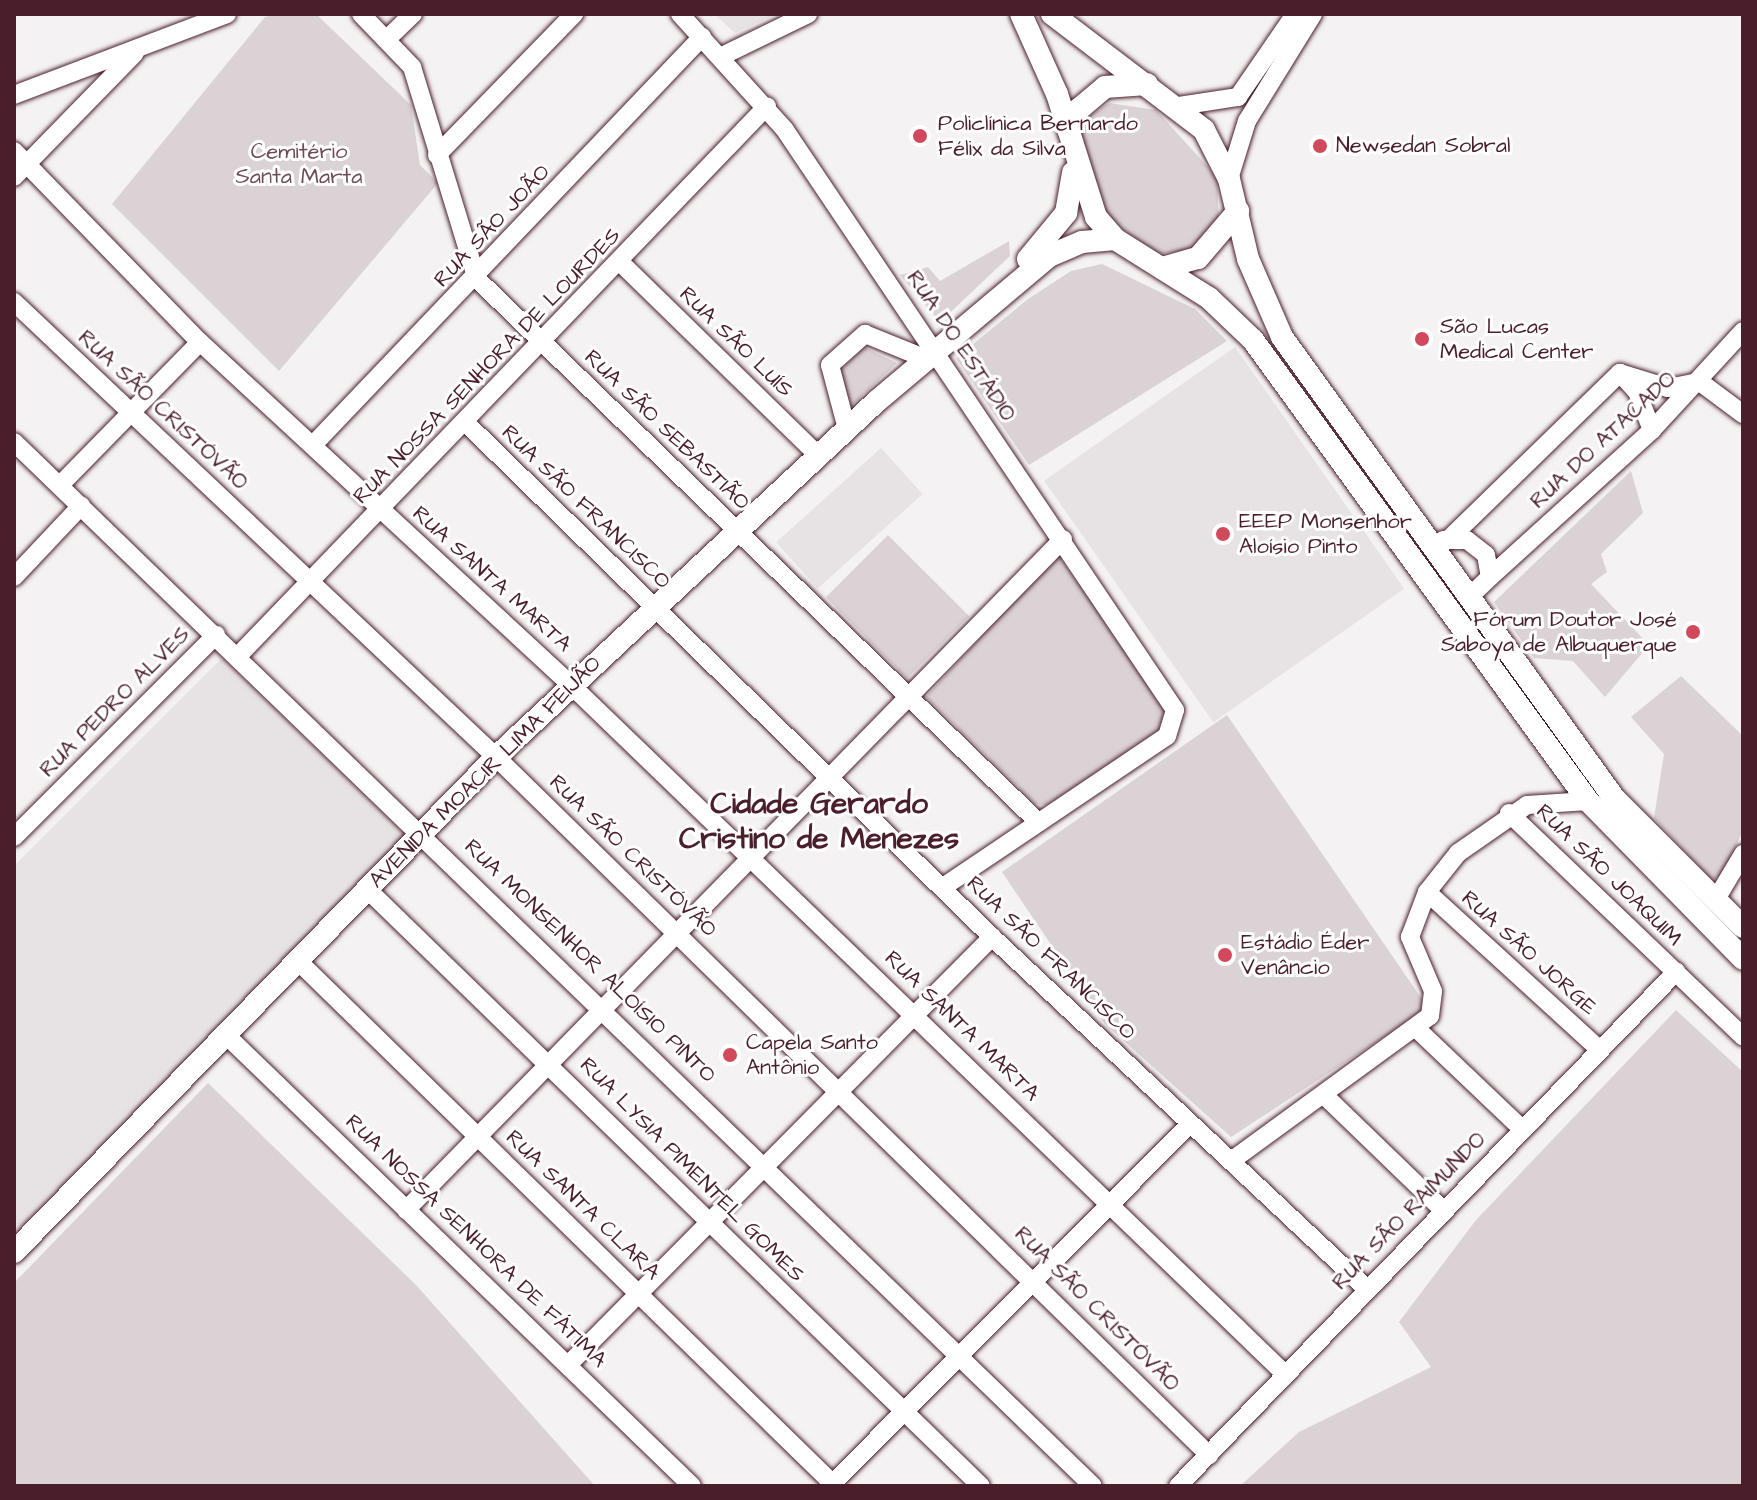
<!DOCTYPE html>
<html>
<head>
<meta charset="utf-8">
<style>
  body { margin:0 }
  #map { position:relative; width:1757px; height:1500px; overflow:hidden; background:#f4f2f2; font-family:"Architects Daughter",sans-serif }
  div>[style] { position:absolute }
  .built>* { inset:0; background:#e7e2e3; transform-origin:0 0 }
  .green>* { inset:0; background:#dbd2d5; transform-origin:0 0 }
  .roads { filter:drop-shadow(0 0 2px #4a1f2b) drop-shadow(0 0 2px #4a1f2b) }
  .minor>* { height:18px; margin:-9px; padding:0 9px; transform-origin:9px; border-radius:9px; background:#fff }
  .major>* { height:22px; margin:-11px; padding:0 11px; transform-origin:11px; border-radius:11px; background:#fff }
  .dots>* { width:22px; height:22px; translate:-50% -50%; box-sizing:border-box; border:4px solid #fff; border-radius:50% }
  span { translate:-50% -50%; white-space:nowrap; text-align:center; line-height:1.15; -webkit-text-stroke:6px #fff; paint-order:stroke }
  .poi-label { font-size:22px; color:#4a1f2b }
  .left { translate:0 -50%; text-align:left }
  .right { translate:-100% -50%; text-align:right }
  .park-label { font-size:22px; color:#6e4c56 }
  .street-label { font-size:22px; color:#4a1f2b }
  .district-label { font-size:30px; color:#4a1f2b; font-weight:700 }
  .frame { position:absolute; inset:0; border:16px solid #4a1f2b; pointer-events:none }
</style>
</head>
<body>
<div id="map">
  <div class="built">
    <div style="clip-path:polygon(714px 14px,776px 14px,735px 33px)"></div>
    <div style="left:1235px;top:347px;width:295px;height:233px;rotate:55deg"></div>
    <div style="left:881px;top:448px;width:62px;height:141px;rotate:48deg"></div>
    <div style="clip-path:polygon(222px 658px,408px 838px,14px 1237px,14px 866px)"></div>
  </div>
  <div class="green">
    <div style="clip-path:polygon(276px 14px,316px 14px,411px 105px,420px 165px,438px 183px,279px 371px,112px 204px,265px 17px)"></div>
    <div style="clip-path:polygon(1109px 103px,1156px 110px,1217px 177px,1219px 224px,1195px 250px,1153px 254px,1102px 212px,1081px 138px,1083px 121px)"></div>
    <div style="clip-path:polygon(1009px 241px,1010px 256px,940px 322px,900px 275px,928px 267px,940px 281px)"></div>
    <div style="clip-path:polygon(1102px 264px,1195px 309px,1227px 341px,1029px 465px,956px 358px,1028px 299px,1071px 271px)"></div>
    <div style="clip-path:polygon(864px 347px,897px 363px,847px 410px,837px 374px)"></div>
    <div style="clip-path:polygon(1631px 471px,1643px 513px,1601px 554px,1607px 572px,1591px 584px,1649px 645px,1605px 697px,1573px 661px,1534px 658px,1494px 602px)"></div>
    <div style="left:888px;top:535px;width:115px;height:88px;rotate:45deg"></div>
    <div style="clip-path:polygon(1057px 554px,1167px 707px,1164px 729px,1047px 805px,1036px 804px,926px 697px)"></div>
    <div style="clip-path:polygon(1681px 676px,1743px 736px,1743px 830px,1725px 872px,1712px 880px,1654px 818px,1664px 754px,1631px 717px)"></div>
    <div style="clip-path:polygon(1227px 715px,1428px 1008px,1231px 1137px,1104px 1023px,1002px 872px)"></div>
    <div style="clip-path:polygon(1676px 1010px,1743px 1072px,1743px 1486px,1240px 1486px,1299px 1432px,1431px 1367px,1399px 1322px,1476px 1220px)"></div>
    <div style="clip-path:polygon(208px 1083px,416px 1285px,595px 1486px,14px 1486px,14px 1283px)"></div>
  </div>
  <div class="roads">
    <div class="minor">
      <div style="left:361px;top:14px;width:74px;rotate:46.1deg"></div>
      <div style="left:412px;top:67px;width:222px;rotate:73deg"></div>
      <div style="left:477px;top:279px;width:779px;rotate:44.06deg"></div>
      <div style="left:680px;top:14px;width:156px;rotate:47.8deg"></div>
      <div style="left:785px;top:130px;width:699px;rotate:56.08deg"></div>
      <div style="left:1175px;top:710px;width:27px;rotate:107deg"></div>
      <div style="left:1167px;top:736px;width:270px;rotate:146deg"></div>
      <div style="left:387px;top:39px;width:36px;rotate:-44deg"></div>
      <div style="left:722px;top:56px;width:96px;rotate:-26deg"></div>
      <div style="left:14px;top:95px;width:228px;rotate:-20.8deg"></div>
      <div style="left:1179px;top:106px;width:60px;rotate:-8.7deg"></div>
      <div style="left:1238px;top:97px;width:101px;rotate:-55.5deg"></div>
      <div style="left:14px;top:151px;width:267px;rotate:45.8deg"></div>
      <div style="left:200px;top:342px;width:505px;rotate:42.75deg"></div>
      <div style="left:571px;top:685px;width:992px;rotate:43.98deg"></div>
      <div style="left:437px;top:155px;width:197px;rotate:-45.8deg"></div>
      <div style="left:14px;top:177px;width:173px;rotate:-45.7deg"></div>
      <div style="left:1229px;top:179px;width:61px;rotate:-72.8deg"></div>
      <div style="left:1247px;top:121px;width:126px;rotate:-58.3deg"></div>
      <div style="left:621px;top:263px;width:275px;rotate:44.3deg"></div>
      <div style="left:14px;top:302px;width:663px;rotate:43.35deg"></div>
      <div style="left:496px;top:757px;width:998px;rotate:44.39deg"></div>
      <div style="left:1620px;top:373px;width:25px;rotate:48deg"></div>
      <div style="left:1637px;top:392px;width:41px;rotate:68.5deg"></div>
      <div style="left:466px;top:423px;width:735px;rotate:44.34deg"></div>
      <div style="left:992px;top:937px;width:514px;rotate:43.19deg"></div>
      <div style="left:847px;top:429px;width:66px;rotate:-104.9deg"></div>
      <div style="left:830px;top:365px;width:47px;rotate:-41.5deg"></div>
      <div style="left:865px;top:334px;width:64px;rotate:22.1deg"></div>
      <div style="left:14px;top:442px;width:1501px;rotate:44.06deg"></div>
      <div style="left:313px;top:445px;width:564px;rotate:-46.37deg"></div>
      <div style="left:60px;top:485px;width:200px;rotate:-45.6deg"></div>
      <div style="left:1443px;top:540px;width:24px"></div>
      <div style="left:1467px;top:540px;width:24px;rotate:38deg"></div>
      <div style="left:1486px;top:555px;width:22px;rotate:80deg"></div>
      <div style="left:1490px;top:577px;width:30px;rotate:136deg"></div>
      <div style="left:1448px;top:540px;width:240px;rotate:-44.2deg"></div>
      <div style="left:1620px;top:373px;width:50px;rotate:17.4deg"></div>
      <div style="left:1668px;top:388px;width:33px;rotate:-11deg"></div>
      <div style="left:1700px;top:382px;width:54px;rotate:36.7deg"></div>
      <div style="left:14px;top:577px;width:98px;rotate:-46.7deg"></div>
      <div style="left:1490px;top:577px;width:219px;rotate:-42.2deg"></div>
      <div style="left:1652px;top:430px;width:134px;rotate:-47.4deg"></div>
      <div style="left:238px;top:656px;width:763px;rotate:-46.11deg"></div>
      <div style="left:1509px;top:813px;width:324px;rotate:43.7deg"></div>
      <div style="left:14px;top:837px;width:286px;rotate:-45deg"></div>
      <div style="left:367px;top:889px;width:856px;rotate:44.2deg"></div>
      <div style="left:1427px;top:892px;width:233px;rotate:42.4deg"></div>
      <div style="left:1715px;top:901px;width:55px;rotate:-59.2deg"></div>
      <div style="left:297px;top:960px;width:752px;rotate:44.35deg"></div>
      <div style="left:1418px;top:1030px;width:144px;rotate:43.6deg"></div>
      <div style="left:224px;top:1033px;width:651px;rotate:44.07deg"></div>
      <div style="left:1325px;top:1096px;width:163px;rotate:44deg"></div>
      <div style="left:1231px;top:1161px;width:246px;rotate:-36.1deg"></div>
      <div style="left:1430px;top:1016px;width:25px;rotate:-83deg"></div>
      <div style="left:1433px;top:991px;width:59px;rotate:-113.1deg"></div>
      <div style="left:1410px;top:937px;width:48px;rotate:-69.3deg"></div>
      <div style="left:1427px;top:892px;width:50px;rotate:-51.5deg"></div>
      <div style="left:1458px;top:853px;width:84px;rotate:-34.8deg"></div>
      <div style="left:1527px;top:805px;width:61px;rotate:-3.8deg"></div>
      <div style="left:406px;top:1210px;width:939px;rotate:-45.6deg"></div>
      <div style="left:570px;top:1363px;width:600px;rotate:-45.27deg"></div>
      <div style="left:830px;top:1486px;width:511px;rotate:-45.16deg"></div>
      <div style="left:1178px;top:1486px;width:716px;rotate:-45.91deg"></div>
    </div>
    <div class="major">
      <div style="left:1021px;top:14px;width:88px;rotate:65.8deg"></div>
      <div style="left:1057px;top:94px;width:129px;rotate:72.4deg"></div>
      <div style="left:1096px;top:217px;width:29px;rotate:49deg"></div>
      <div style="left:1115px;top:239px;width:111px;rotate:32.1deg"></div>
      <div style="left:1209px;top:298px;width:61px;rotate:43.7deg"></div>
      <div style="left:1253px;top:340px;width:570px;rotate:53.99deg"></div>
      <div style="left:1588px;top:801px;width:221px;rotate:45.5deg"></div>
      <div style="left:1052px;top:14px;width:191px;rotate:37.3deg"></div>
      <div style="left:1204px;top:130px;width:55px;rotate:63deg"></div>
      <div style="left:1229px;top:179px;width:82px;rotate:76.6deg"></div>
      <div style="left:1248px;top:259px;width:85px;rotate:66.4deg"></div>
      <div style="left:1282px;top:337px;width:568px;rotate:54.24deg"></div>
      <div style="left:1614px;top:798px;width:182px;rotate:45deg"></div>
      <div style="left:1069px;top:132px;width:25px;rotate:-67deg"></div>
      <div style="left:1079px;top:109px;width:34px;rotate:-40deg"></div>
      <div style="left:1105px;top:87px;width:42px;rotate:-4.1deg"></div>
      <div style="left:1028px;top:259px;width:60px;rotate:-50.4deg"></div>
      <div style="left:1066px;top:213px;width:41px;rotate:-80.1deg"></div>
      <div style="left:1162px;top:268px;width:37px;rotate:-16deg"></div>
      <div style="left:1198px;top:258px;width:62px;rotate:-49.6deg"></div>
      <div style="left:14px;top:1252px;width:691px;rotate:-45.76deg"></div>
      <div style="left:496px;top:757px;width:521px;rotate:-43.06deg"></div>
      <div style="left:877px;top:401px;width:225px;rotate:-40.1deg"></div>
      <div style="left:1049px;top:256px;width:36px;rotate:-23deg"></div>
      <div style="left:1082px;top:242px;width:33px;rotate:-5deg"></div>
    </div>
  </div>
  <div class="dots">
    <div style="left:920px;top:136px;background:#d1495b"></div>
    <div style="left:1320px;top:146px;background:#d1495b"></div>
    <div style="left:1422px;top:339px;background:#d1495b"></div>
    <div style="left:1223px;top:534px;background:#d1495b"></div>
    <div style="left:1693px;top:632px;background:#d1495b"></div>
    <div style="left:1225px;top:955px;background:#d1495b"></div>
    <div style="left:730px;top:1055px;background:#d1495b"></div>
  </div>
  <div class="poi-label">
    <span class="left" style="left:938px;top:136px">Policlínica Bernardo<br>Félix da Silva</span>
    <span class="left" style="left:1336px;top:146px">Newsedan Sobral</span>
    <span class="left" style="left:1440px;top:339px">São Lucas<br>Medical Center</span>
    <span class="left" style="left:1239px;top:534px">EEEP Monsenhor<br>Aloísio Pinto</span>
    <span class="right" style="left:1677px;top:632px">Fórum Doutor José<br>Saboya de Albuquerque</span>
    <span class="left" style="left:1241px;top:955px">Estádio Éder<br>Venâncio</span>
    <span class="left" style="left:746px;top:1055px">Capela Santo<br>Antônio</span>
  </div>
  <div class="park-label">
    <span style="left:299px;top:164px">Cemitério<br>Santa Marta</span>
  </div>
  <div class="street-label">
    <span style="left:492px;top:226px;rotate:-47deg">RUA SÃO JOÃO</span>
    <span style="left:736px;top:342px;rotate:44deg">RUA SÃO LUÍS</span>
    <span style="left:961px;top:346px;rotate:56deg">RUA DO ESTÁDIO</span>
    <span style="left:487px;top:366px;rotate:-46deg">RUA NOSSA SENHORA DE LOURDES</span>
    <span style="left:163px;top:410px;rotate:43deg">RUA SÃO CRISTÓVÃO</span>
    <span style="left:667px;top:430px;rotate:44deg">RUA SÃO SEBASTIÃO</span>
    <span style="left:1603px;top:440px;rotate:-43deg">RUA DO ATACADO</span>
    <span style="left:586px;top:507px;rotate:44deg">RUA SÃO FRANCISCO</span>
    <span style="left:492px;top:579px;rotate:42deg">RUA SANTA MARTA</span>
    <span style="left:115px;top:702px;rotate:-45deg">RUA PEDRO ALVES</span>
    <span style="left:485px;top:772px;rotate:-45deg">AVENIDA MOACIR LIMA FEIJÃO</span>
    <span style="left:633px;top:856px;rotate:44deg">RUA SÃO CRISTÓVÃO</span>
    <span style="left:1609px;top:875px;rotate:44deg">RUA SÃO JOAQUIM</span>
    <span style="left:1529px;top:953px;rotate:42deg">RUA SÃO JORGE</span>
    <span style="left:1051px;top:958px;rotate:44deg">RUA SÃO FRANCISCO</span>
    <span style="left:590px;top:961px;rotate:44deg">RUA MONSENHOR ALOÍSIO PINTO</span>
    <span style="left:962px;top:1026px;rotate:44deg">RUA SANTA MARTA</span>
    <span style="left:692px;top:1170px;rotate:45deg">RUA LYSIA PIMENTEL GOMES</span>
    <span style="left:583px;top:1205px;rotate:44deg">RUA SANTA CLARA</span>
    <span style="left:1409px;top:1211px;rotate:-46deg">RUA SÃO RAIMUNDO</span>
    <span style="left:476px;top:1241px;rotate:44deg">RUA NOSSA SENHORA DE FÁTIMA</span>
    <span style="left:1097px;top:1309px;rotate:45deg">RUA SÃO CRISTÓVÃO</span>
  </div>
  <div class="district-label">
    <span style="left:819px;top:821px">Cidade Gerardo<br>Cristino de Menezes</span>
  </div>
  <div class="frame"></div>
</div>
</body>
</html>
